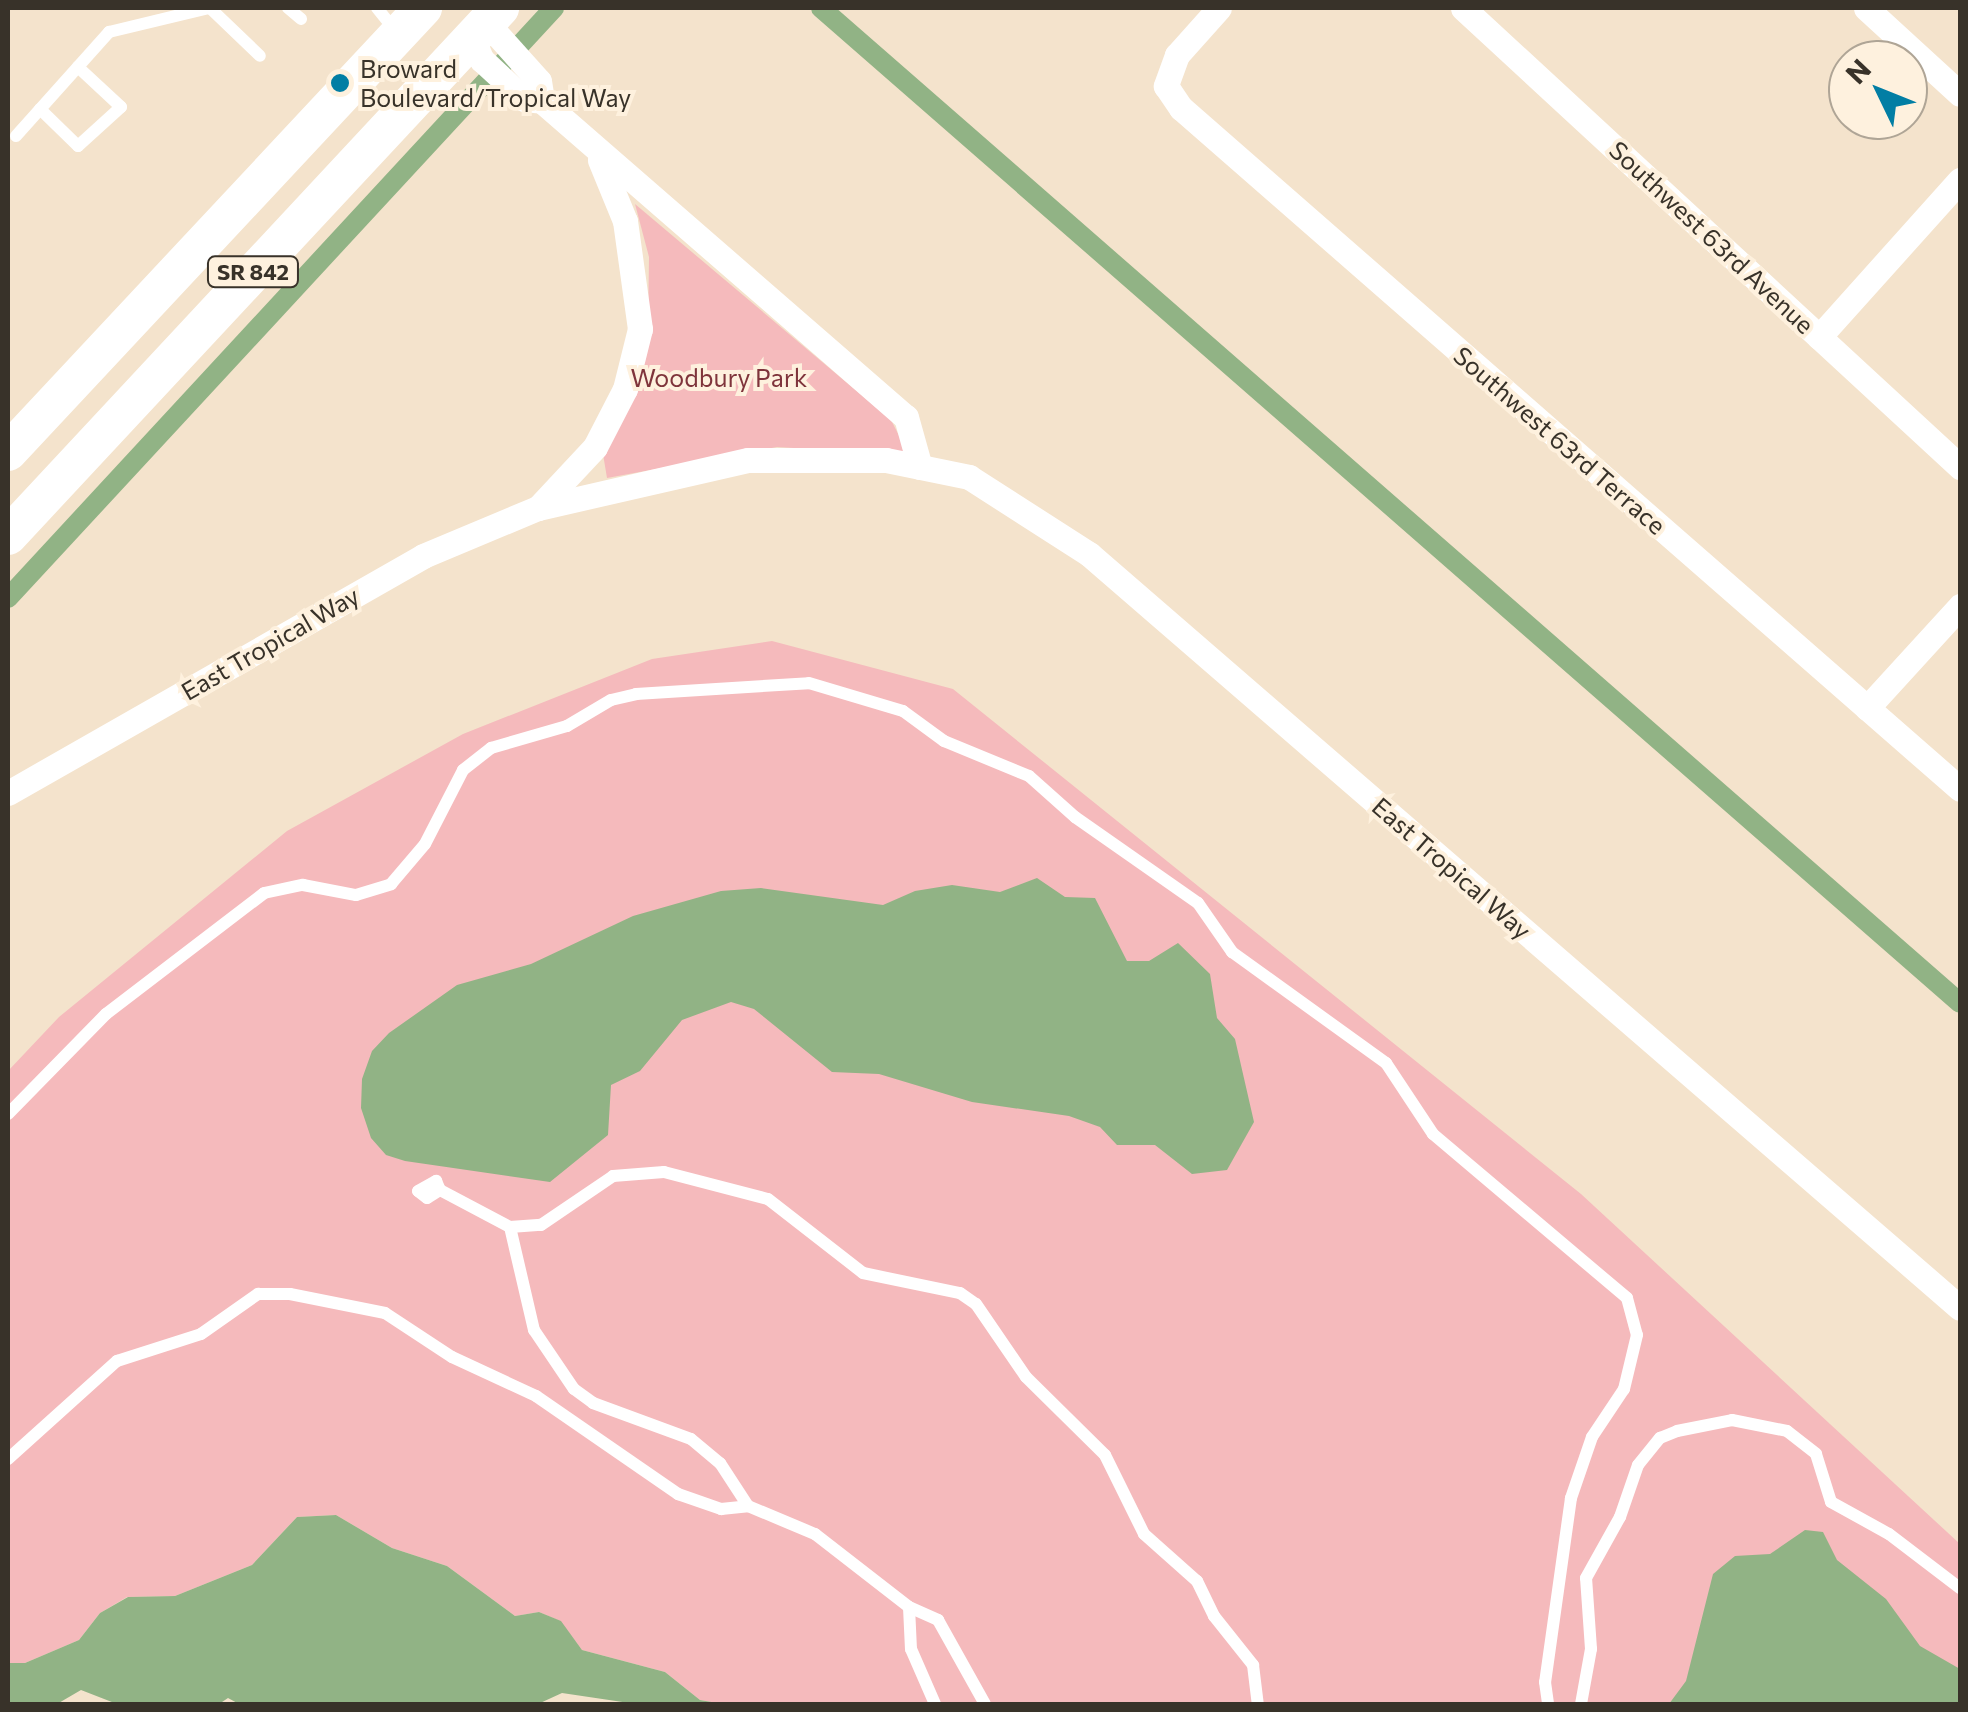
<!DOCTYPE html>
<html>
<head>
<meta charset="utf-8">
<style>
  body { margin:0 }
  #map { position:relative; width:1968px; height:1712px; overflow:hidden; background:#f4e3cc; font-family:Commissioner,sans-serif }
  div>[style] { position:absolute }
  .green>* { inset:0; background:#f5babc }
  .water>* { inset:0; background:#91b385 }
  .canal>* { height:20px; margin:-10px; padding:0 10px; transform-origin:10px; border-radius:10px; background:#91b385 }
  .lane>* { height:12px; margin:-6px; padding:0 6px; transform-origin:6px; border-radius:6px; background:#fff }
  .street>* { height:25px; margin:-12.5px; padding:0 12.5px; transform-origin:12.5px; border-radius:12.5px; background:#fff }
  .primary>* { height:38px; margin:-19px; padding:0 19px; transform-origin:19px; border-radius:19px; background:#fff }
  .dots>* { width:28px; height:28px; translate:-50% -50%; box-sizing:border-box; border:5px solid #fef1de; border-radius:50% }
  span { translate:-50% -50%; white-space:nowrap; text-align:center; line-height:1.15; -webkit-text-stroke:8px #fef1de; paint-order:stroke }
  .shield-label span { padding:2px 8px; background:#fef1de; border:2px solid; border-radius:8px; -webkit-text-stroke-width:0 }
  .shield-label { font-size:22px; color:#383229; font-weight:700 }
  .poi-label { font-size:25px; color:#383229 }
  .left { translate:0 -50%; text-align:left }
  .street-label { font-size:25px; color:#383229 }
  .park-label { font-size:25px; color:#7f343b }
  .frame { position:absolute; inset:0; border:10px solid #383229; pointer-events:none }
  .north { position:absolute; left:1828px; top:40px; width:100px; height:100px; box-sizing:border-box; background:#fef1de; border:2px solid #afa596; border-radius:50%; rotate:313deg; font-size:28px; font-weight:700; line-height:40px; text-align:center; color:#383229 }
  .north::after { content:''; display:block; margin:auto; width:35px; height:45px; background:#027ea4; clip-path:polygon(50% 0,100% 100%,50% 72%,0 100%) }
</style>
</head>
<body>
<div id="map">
  <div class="green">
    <div style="clip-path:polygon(635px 204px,891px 420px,909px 455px,777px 447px,607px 478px,603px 454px,648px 330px,649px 257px)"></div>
    <div style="clip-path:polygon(772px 641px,953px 689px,1581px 1194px,1960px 1544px,1960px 1704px,723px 1704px,700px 1700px,665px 1672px,582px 1650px,560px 1621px,539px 1612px,515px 1616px,447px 1566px,392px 1548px,336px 1515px,297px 1517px,252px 1565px,175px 1596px,127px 1597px,100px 1613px,79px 1640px,25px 1663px,8px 1663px,8px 1071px,59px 1017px,287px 831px,463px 734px,652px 659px)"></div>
  </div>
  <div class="water">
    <div style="clip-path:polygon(1037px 878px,1065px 897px,1095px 898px,1127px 961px,1149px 961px,1178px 943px,1210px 974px,1217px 1018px,1235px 1039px,1254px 1122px,1227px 1170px,1192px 1174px,1155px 1145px,1117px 1145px,1100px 1127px,1069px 1116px,972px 1102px,879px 1074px,832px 1072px,754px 1009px,731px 1002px,682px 1020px,640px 1071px,611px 1085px,608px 1135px,550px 1182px,405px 1161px,386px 1155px,371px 1138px,361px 1108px,362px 1079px,372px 1051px,389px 1033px,457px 985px,531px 964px,633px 916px,721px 891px,761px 888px,883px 905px,915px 891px,952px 885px,1000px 892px)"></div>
    <div style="clip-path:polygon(336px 1515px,392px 1548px,447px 1566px,515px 1616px,539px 1612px,561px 1621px,582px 1650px,665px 1672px,700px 1700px,723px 1704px,636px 1704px,562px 1693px,538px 1704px,239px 1704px,228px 1698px,219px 1704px,117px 1704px,81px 1690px,57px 1704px,8px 1704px,8px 1663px,25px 1663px,79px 1640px,100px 1613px,128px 1597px,175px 1596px,252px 1565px,297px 1517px)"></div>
    <div style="clip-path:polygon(1805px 1530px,1823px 1532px,1837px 1560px,1886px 1599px,1920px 1646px,1960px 1669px,1960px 1704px,1669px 1704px,1686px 1681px,1713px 1574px,1735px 1556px,1770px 1554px)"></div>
  </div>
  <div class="canal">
    <div style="left:821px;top:8px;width:1512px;rotate:41.14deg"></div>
    <div style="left:8px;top:598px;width:804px;rotate:-47.22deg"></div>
  </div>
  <div class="lane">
    <div style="left:210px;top:8px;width:69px;rotate:43.8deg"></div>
    <div style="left:288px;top:8px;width:17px;rotate:40deg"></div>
    <div style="left:377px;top:8px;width:32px;rotate:51deg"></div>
    <div style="left:40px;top:109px;width:53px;rotate:44.2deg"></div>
    <div style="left:78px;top:146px;width:58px;rotate:-42.2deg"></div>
    <div style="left:121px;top:107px;width:59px;rotate:-137.1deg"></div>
    <div style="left:16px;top:136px;width:140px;rotate:-48.2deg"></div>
    <div style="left:109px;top:32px;width:103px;rotate:-13.5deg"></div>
    <div style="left:8px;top:1114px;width:140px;rotate:-45.6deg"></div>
    <div style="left:106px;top:1014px;width:199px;rotate:-37.4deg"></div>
    <div style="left:264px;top:893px;width:40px;rotate:-12deg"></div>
    <div style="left:303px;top:885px;width:54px;rotate:10.7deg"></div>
    <div style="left:356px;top:895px;width:37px;rotate:-17deg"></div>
    <div style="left:391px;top:884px;width:52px;rotate:-49.6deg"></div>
    <div style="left:425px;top:844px;width:83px;rotate:-62.8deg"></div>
    <div style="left:463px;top:770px;width:36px;rotate:-38deg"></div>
    <div style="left:491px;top:748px;width:79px;rotate:-16.1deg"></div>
    <div style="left:567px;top:726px;width:51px;rotate:-30.6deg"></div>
    <div style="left:611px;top:700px;width:26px;rotate:-13deg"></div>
    <div style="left:636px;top:694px;width:173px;rotate:-3.6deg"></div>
    <div style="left:809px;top:683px;width:98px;rotate:16.6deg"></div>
    <div style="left:903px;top:711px;width:51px;rotate:36.2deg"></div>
    <div style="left:944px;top:741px;width:92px;rotate:22.4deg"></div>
    <div style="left:1029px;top:776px;width:62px;rotate:41.7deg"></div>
    <div style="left:1075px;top:817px;width:150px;rotate:35deg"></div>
    <div style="left:1198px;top:903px;width:60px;rotate:55.2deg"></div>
    <div style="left:1232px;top:952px;width:190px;rotate:35.8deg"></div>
    <div style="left:1386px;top:1063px;width:85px;rotate:56.5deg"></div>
    <div style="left:1433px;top:1134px;width:254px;rotate:40.2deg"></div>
    <div style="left:1627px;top:1298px;width:38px;rotate:75deg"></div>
    <div style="left:1637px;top:1335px;width:56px;rotate:103.5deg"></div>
    <div style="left:1624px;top:1389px;width:58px;rotate:123.7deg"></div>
    <div style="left:1592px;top:1437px;width:65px;rotate:109deg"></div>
    <div style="left:1571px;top:1498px;width:186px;rotate:98deg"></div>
    <div style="left:1545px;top:1682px;width:22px;rotate:82deg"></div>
    <div style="left:440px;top:1190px;width:15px;rotate:148deg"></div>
    <div style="left:427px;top:1198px;width:11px;rotate:-142deg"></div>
    <div style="left:418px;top:1191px;width:21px;rotate:-29deg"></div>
    <div style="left:436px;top:1181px;width:10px;rotate:66deg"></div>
    <div style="left:440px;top:1190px;width:79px;rotate:27.9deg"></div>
    <div style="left:510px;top:1227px;width:31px;rotate:-4deg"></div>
    <div style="left:541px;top:1225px;width:87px;rotate:-34.2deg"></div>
    <div style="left:613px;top:1176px;width:51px;rotate:-4.5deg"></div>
    <div style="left:664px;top:1172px;width:107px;rotate:14.6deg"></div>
    <div style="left:768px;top:1199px;width:120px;rotate:37.9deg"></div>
    <div style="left:863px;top:1273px;width:99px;rotate:11.7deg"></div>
    <div style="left:960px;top:1293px;width:19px;rotate:35deg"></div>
    <div style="left:976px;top:1304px;width:88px;rotate:55.6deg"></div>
    <div style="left:1026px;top:1377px;width:111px;rotate:44.6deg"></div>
    <div style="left:1105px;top:1455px;width:88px;rotate:63.7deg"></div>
    <div style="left:1144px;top:1534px;width:71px;rotate:41.6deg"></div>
    <div style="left:1197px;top:1581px;width:39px;rotate:64deg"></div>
    <div style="left:1214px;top:1616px;width:63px;rotate:51.5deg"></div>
    <div style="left:1253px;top:1665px;width:39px;rotate:83deg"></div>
    <div style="left:510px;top:1227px;width:106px;rotate:76.9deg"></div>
    <div style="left:534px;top:1330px;width:71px;rotate:55.9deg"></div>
    <div style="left:574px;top:1389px;width:24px;rotate:36deg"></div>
    <div style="left:593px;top:1403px;width:104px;rotate:20.2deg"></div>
    <div style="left:691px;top:1439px;width:38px;rotate:40deg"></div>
    <div style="left:720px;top:1463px;width:51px;rotate:56.9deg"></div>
    <div style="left:748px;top:1506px;width:73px;rotate:22.7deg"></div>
    <div style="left:815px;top:1534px;width:119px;rotate:37.8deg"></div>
    <div style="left:909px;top:1607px;width:32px;rotate:24deg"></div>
    <div style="left:938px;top:1620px;width:96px;rotate:60.8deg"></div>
    <div style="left:8px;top:1459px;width:147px;rotate:-42deg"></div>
    <div style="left:117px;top:1361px;width:88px;rotate:-17.8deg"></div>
    <div style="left:201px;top:1334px;width:70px;rotate:-35.1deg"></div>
    <div style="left:258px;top:1294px;width:32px"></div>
    <div style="left:290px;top:1294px;width:97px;rotate:11.3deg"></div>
    <div style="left:385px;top:1313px;width:80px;rotate:33.3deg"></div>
    <div style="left:452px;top:1357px;width:93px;rotate:24.9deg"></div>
    <div style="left:536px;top:1396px;width:173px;rotate:34.6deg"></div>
    <div style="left:678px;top:1494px;width:46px;rotate:19.2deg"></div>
    <div style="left:721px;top:1509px;width:27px;rotate:-6deg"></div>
    <div style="left:909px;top:1607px;width:42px;rotate:87.3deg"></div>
    <div style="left:911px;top:1649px;width:60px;rotate:66.4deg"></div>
    <div style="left:1581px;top:1704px;width:56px;rotate:-79.7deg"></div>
    <div style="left:1591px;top:1649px;width:71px;rotate:-94deg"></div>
    <div style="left:1586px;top:1578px;width:70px;rotate:-60.9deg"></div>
    <div style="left:1620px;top:1517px;width:55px;rotate:-70.9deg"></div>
    <div style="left:1638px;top:1465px;width:35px;rotate:-51deg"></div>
    <div style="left:1660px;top:1438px;width:18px;rotate:-22deg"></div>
    <div style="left:1677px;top:1431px;width:56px;rotate:-11.3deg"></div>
    <div style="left:1732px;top:1420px;width:56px;rotate:11.3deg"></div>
    <div style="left:1787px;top:1431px;width:37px;rotate:38deg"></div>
    <div style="left:1816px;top:1454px;width:50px;rotate:72.6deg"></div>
    <div style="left:1831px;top:1502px;width:66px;rotate:28.9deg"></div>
    <div style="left:1889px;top:1534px;width:89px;rotate:37.3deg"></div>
  </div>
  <div class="street">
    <div style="left:1219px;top:8px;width:63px;rotate:131.8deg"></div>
    <div style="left:1177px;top:55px;width:33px;rotate:110deg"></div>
    <div style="left:1166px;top:86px;width:27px;rotate:56deg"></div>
    <div style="left:1181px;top:108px;width:1035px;rotate:41.16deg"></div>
    <div style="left:1463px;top:8px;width:677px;rotate:42.72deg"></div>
    <div style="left:1866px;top:8px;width:127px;rotate:42.5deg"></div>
    <div style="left:486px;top:22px;width:79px;rotate:48.1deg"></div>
    <div style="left:539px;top:81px;width:20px;rotate:81deg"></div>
    <div style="left:472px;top:37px;width:25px;rotate:67deg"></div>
    <div style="left:482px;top:60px;width:57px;rotate:42.9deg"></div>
    <div style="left:524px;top:99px;width:18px;rotate:6deg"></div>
    <div style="left:542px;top:101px;width:482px;rotate:41deg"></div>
    <div style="left:906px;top:417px;width:52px;rotate:74.4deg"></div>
    <div style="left:1819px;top:337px;width:211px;rotate:-48.1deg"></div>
    <div style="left:538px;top:508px;width:83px;rotate:-46.9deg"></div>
    <div style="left:595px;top:447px;width:65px;rotate:-62.7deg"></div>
    <div style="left:625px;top:389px;width:62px;rotate:-76deg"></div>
    <div style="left:640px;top:329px;width:109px;rotate:-97.9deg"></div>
    <div style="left:625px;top:221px;width:66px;rotate:-112.3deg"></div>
    <div style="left:1867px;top:708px;width:138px;rotate:-47.6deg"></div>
    <div style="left:8px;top:793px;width:478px;rotate:-29.7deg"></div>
    <div style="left:423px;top:556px;width:125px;rotate:-22.7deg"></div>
    <div style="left:538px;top:508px;width:215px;rotate:-12.9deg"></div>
    <div style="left:748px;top:460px;width:138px"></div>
    <div style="left:886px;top:460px;width:85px;rotate:11.6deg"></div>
    <div style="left:969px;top:477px;width:143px;rotate:32.7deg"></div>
    <div style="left:1089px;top:554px;width:1152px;rotate:40.88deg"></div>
  </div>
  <div class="primary">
    <div style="left:8px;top:452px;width:608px;rotate:-46.93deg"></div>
    <div style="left:8px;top:536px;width:722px;rotate:-47.02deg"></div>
  </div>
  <div class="dots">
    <div style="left:340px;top:83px;background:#027ea4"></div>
  </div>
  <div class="shield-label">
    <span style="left:253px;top:272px">SR 842</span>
  </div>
  <div class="poi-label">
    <span class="left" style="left:360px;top:83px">Broward<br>Boulevard/Tropical Way</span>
  </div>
  <div class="street-label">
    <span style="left:1712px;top:237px;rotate:43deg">Southwest 63rd Avenue</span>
    <span style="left:1560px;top:440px;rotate:41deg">Southwest 63rd Terrace</span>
    <span style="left:270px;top:643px;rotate:-30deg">East Tropical Way</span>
    <span style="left:1452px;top:868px;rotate:41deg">East Tropical Way</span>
  </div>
  <div class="park-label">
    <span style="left:719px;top:377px">Woodbury Park</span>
  </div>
  <div class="frame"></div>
  <div class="north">N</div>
</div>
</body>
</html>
